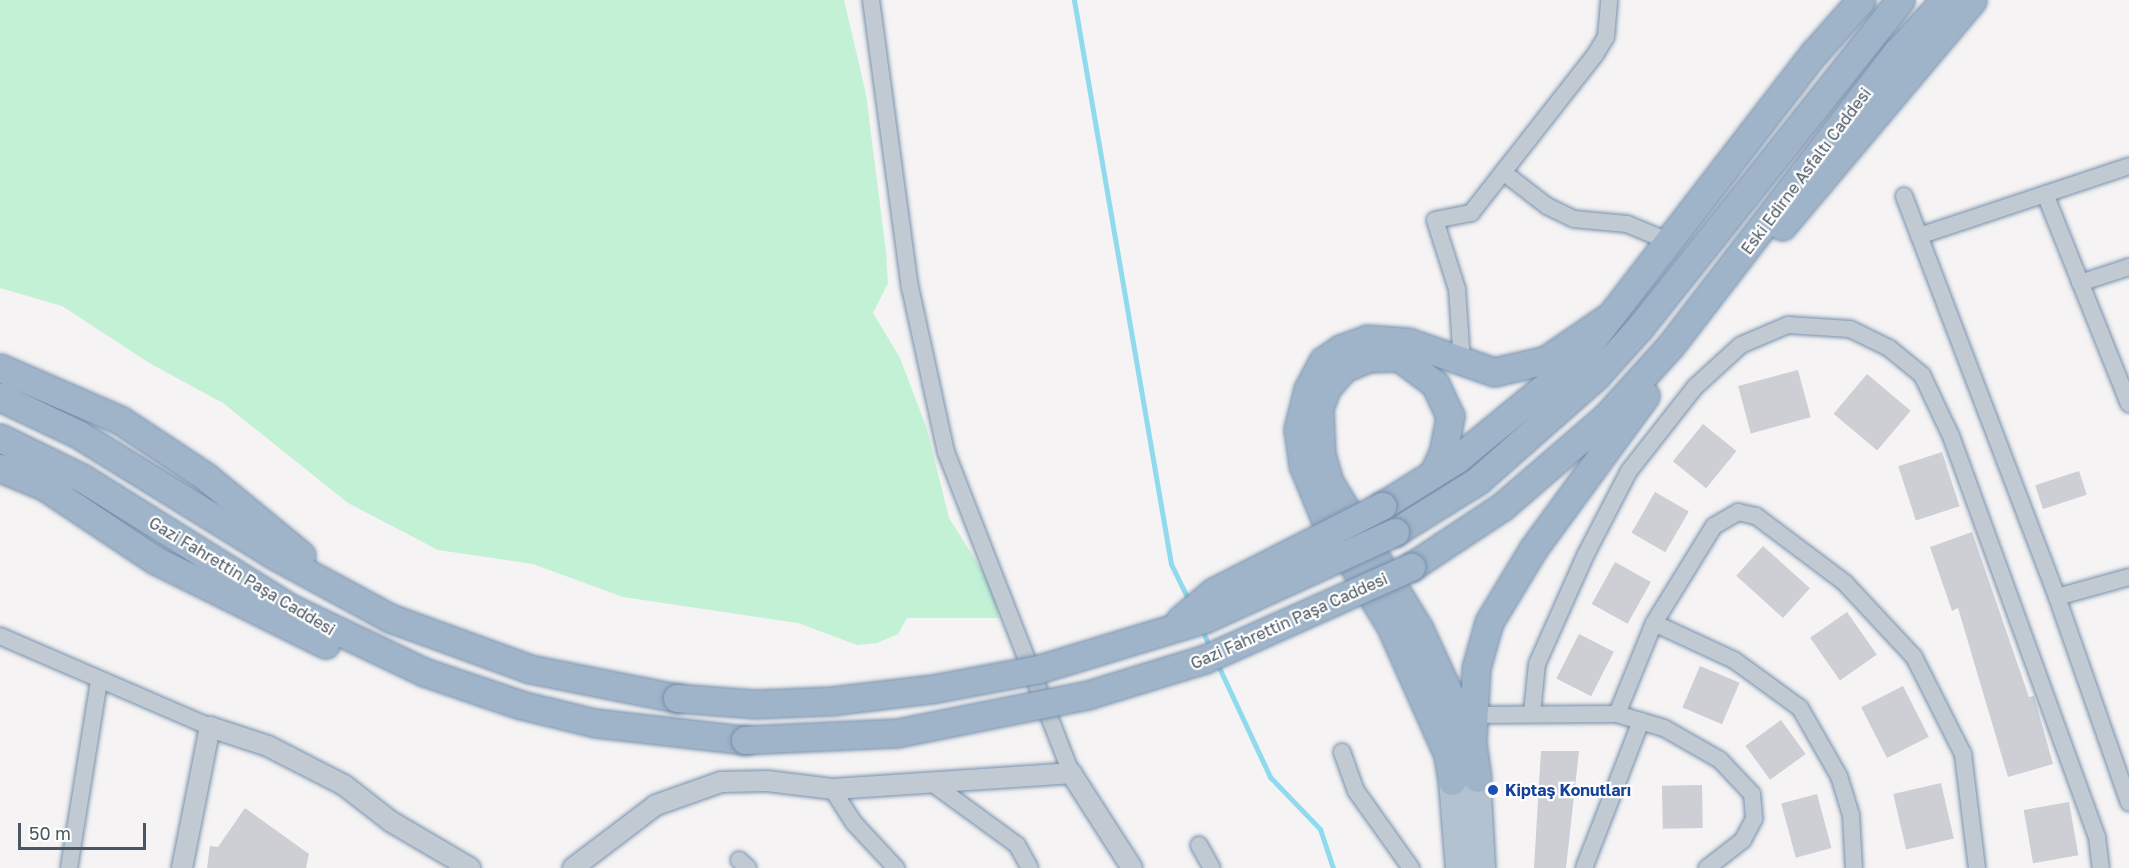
<!DOCTYPE html>
<html>
<head>
<meta charset="utf-8">
<style>
  body { margin:0 }
  #map { position:relative; width:2129px; height:868px; overflow:hidden; background:#f5f3f3; font-family:"Golos Text",sans-serif }
  div>[style] { position:absolute }
  .green>* { inset:0; background:#c3f1d5 }
  .stream>* { height:5px; margin:-2.5px; padding:0 2.5px; transform-origin:2.5px; border-radius:2.5px; background:#90daee }
  .building>* { inset:0; background:#cdcfd5; transform-origin:0 0 }
  .roads { filter:drop-shadow(0 0 2px #7690ad) drop-shadow(0 0 2px #7690ad) }
  .minor>* { height:16px; margin:-8px; padding:0 8px; transform-origin:8px; border-radius:8px; background:#c1cad2 }
  .tertiary>* { height:20px; margin:-10px; padding:0 10px; transform-origin:10px; border-radius:10px; background:#c1cad2 }
  .primary>* { height:26px; margin:-13px; padding:0 13px; transform-origin:13px; border-radius:13px; background:#b3c2d1 }
  .trunk>* { height:27px; margin:-13.5px; padding:0 13.5px; transform-origin:13.5px; border-radius:13.5px; background:#9fb4c9 }
  .bridges { filter:drop-shadow(0 0 2px #7690ad) drop-shadow(0 0 2px #7690ad) }
  .trunk-bridge>* { height:27px; margin:-13.5px; padding:0 13.5px; transform-origin:13.5px; border-radius:13.5px; background:#9fb4c9 }
  .dots>* { width:16px; height:16px; translate:-50% -50%; box-sizing:border-box; border:3px solid #fff; border-radius:50% }
  span { translate:-50% -50%; white-space:nowrap; text-align:center; line-height:1.15; -webkit-text-stroke:4.5px #fff; paint-order:stroke }
  .street-label { font-size:16px; color:#4a5661 }
  .transit-label { font-size:16px; color:#164399; font-weight:700 }
  .left { translate:0 -50%; text-align:left }
  .scale { position:absolute; left:18px; top:823px; width:128px; height:27px; box-sizing:border-box; border:3px solid #4a5661; border-top:0; padding-left:8px; font-size:18px; line-height:21px; white-space:nowrap; color:#4a5661; -webkit-text-stroke:4px #fff; paint-order:stroke }
</style>
</head>
<body>
<div id="map">
  <div class="green">
    <div style="clip-path:polygon(0 0,844px 0,866px 94px,886px 252px,888px 283px,873px 313px,900px 358px,927px 429px,949px 518px,994px 589px,999px 618px,907px 618px,898px 634px,877px 643px,857px 645px,798px 623px,623px 597px,533px 564px,438px 550px,348px 503px,223px 403px,151px 364px,62px 306px,0 288px)"></div>
  </div>
  <div class="stream">
    <div style="left:1074px;top:0;width:572px;rotate:80.24deg"></div>
    <div style="left:1171px;top:564px;width:43px;rotate:64deg"></div>
    <div style="left:1201px;top:628px;width:21px;rotate:65deg"></div>
    <div style="left:1216px;top:661px;width:128px;rotate:65deg"></div>
    <div style="left:1270px;top:777px;width:72px;rotate:46.1deg"></div>
    <div style="left:1320px;top:829px;width:41px;rotate:71.6deg"></div>
  </div>
  <div class="building">
    <div style="left:1798px;top:370px;width:49px;height:62px;rotate:75deg"></div>
    <div style="left:1867px;top:374px;width:57px;height:52px;rotate:40deg"></div>
    <div style="left:1703px;top:424px;width:43px;height:48px;rotate:39deg"></div>
    <div style="left:1942px;top:452px;width:57px;height:46px;rotate:72deg"></div>
    <div style="left:2079px;top:471px;width:25px;height:46px;rotate:72deg"></div>
    <div style="left:1655px;top:492px;width:39px;height:47px;rotate:30deg"></div>
    <div style="clip-path:polygon(1972px 532px,2029px 697px,2034px 696px,2053px 764px,2008px 777px,1958px 608px,1952px 611px,1930px 547px)"></div>
    <div style="left:1763px;top:546px;width:63px;height:40px;rotate:42deg"></div>
    <div style="left:1615px;top:562px;width:41px;height:48px;rotate:29deg"></div>
    <div style="left:1847px;top:612px;width:52px;height:45px;rotate:55deg"></div>
    <div style="left:1579px;top:634px;width:39px;height:50px;rotate:27deg"></div>
    <div style="left:1700px;top:666px;width:43px;height:45px;rotate:23deg"></div>
    <div style="left:1903px;top:686px;width:57px;height:47px;rotate:63deg"></div>
    <div style="left:1781px;top:720px;width:42px;height:44px;rotate:54deg"></div>
    <div style="clip-path:polygon(1541px 751px,1579px 751px,1566px 868px,1534px 868px)"></div>
    <div style="left:1941px;top:783px;width:57px;height:49px;rotate:77deg"></div>
    <div style="left:1702px;top:785px;width:43px;height:40px;rotate:89deg"></div>
    <div style="left:1817px;top:794px;width:56px;height:37px;rotate:75deg"></div>
    <div style="left:2069px;top:802px;width:54px;height:46px;rotate:80deg"></div>
    <div style="clip-path:polygon(245px 808px,309px 854px,306px 868px,207px 868px,210px 846px,218px 847px)"></div>
  </div>
  <div class="roads">
    <div class="minor">
      <div style="left:871px;top:0;width:290px;rotate:82.3deg"></div>
      <div style="left:910px;top:287px;width:169px;rotate:77.7deg"></div>
      <div style="left:946px;top:452px;width:344px;rotate:68.7deg"></div>
      <div style="left:1503px;top:172px;width:56px;rotate:37.7deg"></div>
      <div style="left:1547px;top:206px;width:30px;rotate:26deg"></div>
      <div style="left:1574px;top:219px;width:53px;rotate:5.4deg"></div>
      <div style="left:1627px;top:224px;width:44px;rotate:22.5deg"></div>
      <div style="left:2045px;top:194px;width:226px;rotate:68.2deg"></div>
      <div style="left:1904px;top:196px;width:429px;rotate:69.1deg"></div>
      <div style="left:2057px;top:597px;width:218px;rotate:70.7deg"></div>
      <div style="left:1919px;top:236px;width:221px;rotate:-18.4deg"></div>
      <div style="left:2080px;top:283px;width:52px;rotate:-18.1deg"></div>
      <div style="left:1462px;top:362px;width:73px;rotate:-93.9deg"></div>
      <div style="left:1457px;top:289px;width:72px;rotate:-107.7deg"></div>
      <div style="left:1435px;top:220px;width:37px;rotate:-11deg"></div>
      <div style="left:1471px;top:213px;width:201px;rotate:-51.9deg"></div>
      <div style="left:1595px;top:55px;width:21px;rotate:-59deg"></div>
      <div style="left:1606px;top:37px;width:37px;rotate:-85deg"></div>
      <div style="left:2057px;top:597px;width:75px;rotate:-15.5deg"></div>
      <div style="left:1654px;top:623px;width:88px;rotate:24.8deg"></div>
      <div style="left:1734px;top:660px;width:82px;rotate:36deg"></div>
      <div style="left:1800px;top:708px;width:78px;rotate:60.2deg"></div>
      <div style="left:1839px;top:776px;width:41px;rotate:72.9deg"></div>
      <div style="left:1851px;top:815px;width:53px;rotate:86.8deg"></div>
      <div style="left:0;top:636px;width:229px;rotate:23.4deg"></div>
      <div style="left:1532px;top:713px;width:49px;rotate:-84.2deg"></div>
      <div style="left:1537px;top:664px;width:120px;rotate:-66deg"></div>
      <div style="left:1586px;top:554px;width:93px;rotate:-62.6deg"></div>
      <div style="left:1629px;top:471px;width:107px;rotate:-51.8deg"></div>
      <div style="left:1695px;top:387px;width:62px;rotate:-42.4deg"></div>
      <div style="left:1741px;top:345px;width:51px;rotate:-23.1deg"></div>
      <div style="left:1788px;top:325px;width:62px;rotate:3.7deg"></div>
      <div style="left:1850px;top:329px;width:43px;rotate:26deg"></div>
      <div style="left:1889px;top:348px;width:43px;rotate:39.3deg"></div>
      <div style="left:1922px;top:375px;width:68px;rotate:64.6deg"></div>
      <div style="left:1951px;top:436px;width:427px;rotate:70deg"></div>
      <div style="left:2097px;top:837px;width:31px;rotate:83deg"></div>
      <div style="left:1617px;top:714px;width:98px;rotate:-67.9deg"></div>
      <div style="left:1654px;top:623px;width:114px;rotate:-58.3deg"></div>
      <div style="left:1714px;top:526px;width:28px;rotate:-30deg"></div>
      <div style="left:1738px;top:512px;width:18px;rotate:13deg"></div>
      <div style="left:1756px;top:516px;width:110px;rotate:36.9deg"></div>
      <div style="left:1844px;top:582px;width:103px;rotate:47deg"></div>
      <div style="left:1914px;top:657px;width:109px;rotate:63.2deg"></div>
      <div style="left:1963px;top:754px;width:115px;rotate:83deg"></div>
      <div style="left:1474px;top:715px;width:143px;rotate:-0.4deg"></div>
      <div style="left:1617px;top:714px;width:49px;rotate:16.6deg"></div>
      <div style="left:1664px;top:728px;width:64px;rotate:29.7deg"></div>
      <div style="left:1720px;top:760px;width:47px;rotate:46.7deg"></div>
      <div style="left:1752px;top:794px;width:25px;rotate:85deg"></div>
      <div style="left:1754px;top:819px;width:24px;rotate:118deg"></div>
      <div style="left:1743px;top:840px;width:46px;rotate:142.1deg"></div>
      <div style="left:1342px;top:752px;width:41px;rotate:70.3deg"></div>
      <div style="left:1356px;top:791px;width:95px;rotate:54.5deg"></div>
      <div style="left:932px;top:783px;width:105px;rotate:36.1deg"></div>
      <div style="left:1017px;top:845px;width:26px;rotate:61deg"></div>
      <div style="left:832px;top:789px;width:40px;rotate:57.1deg"></div>
      <div style="left:854px;top:823px;width:62px;rotate:47deg"></div>
      <div style="left:1199px;top:845px;width:26px;rotate:61deg"></div>
      <div style="left:739px;top:860px;width:12px;rotate:42deg"></div>
      <div style="left:69px;top:868px;width:190px;rotate:-80.9deg"></div>
      <div style="left:1584px;top:868px;width:158px;rotate:-68.8deg"></div>
    </div>
    <div class="tertiary">
      <div style="left:182px;top:868px;width:144px;rotate:-78.8deg"></div>
      <div style="left:210px;top:727px;width:61px;rotate:18.1deg"></div>
      <div style="left:268px;top:746px;width:85px;rotate:27.2deg"></div>
      <div style="left:344px;top:785px;width:58px;rotate:38deg"></div>
      <div style="left:390px;top:821px;width:93px;rotate:30.4deg"></div>
      <div style="left:573px;top:868px;width:104px;rotate:-37.2deg"></div>
      <div style="left:656px;top:805px;width:69px;rotate:-19.5deg"></div>
      <div style="left:721px;top:782px;width:46px;rotate:-1.2deg"></div>
      <div style="left:767px;top:781px;width:65px;rotate:7deg"></div>
      <div style="left:832px;top:789px;width:240px;rotate:-3.8deg"></div>
      <div style="left:1071px;top:773px;width:113px;rotate:57.3deg"></div>
    </div>
    <div class="primary">
      <div style="left:1477px;top:778px;width:90px;rotate:86.8deg"></div>
      <div style="left:1452px;top:781px;width:87px;rotate:85.4deg"></div>
    </div>
    <div class="trunk">
      <div style="left:1782px;top:226px;width:295px;rotate:-49.9deg"></div>
      <div style="left:0;top:368px;width:131px;rotate:23.4deg"></div>
      <div style="left:120px;top:420px;width:103px;rotate:33.5deg"></div>
      <div style="left:206px;top:477px;width:123px;rotate:39.4deg"></div>
      <div style="left:0;top:397px;width:86px;rotate:25.4deg"></div>
      <div style="left:78px;top:434px;width:228px;rotate:31.7deg"></div>
      <div style="left:272px;top:554px;width:134px;rotate:28.5deg"></div>
      <div style="left:390px;top:618px;width:149px;rotate:20deg"></div>
      <div style="left:530px;top:669px;width:150px;rotate:11.2deg"></div>
      <div style="left:0;top:438px;width:91px;rotate:26deg"></div>
      <div style="left:82px;top:478px;width:248px;rotate:32deg"></div>
      <div style="left:292px;top:609px;width:146px;rotate:25.5deg"></div>
      <div style="left:424px;top:672px;width:102px;rotate:18.8deg"></div>
      <div style="left:521px;top:705px;width:76px;rotate:13.7deg"></div>
      <div style="left:595px;top:723px;width:151px;rotate:6.5deg"></div>
      <div style="left:0;top:468px;width:48px;rotate:22.2deg"></div>
      <div style="left:44px;top:486px;width:133px;rotate:33.7deg"></div>
      <div style="left:155px;top:560px;width:190px;rotate:26.3deg"></div>
      <div style="left:1433px;top:474px;width:23px;rotate:-65deg"></div>
      <div style="left:1443px;top:453px;width:38px;rotate:-79deg"></div>
      <div style="left:1450px;top:416px;width:35px;rotate:-115deg"></div>
      <div style="left:1435px;top:384px;width:45px;rotate:-143.1deg"></div>
      <div style="left:1399px;top:357px;width:31px;rotate:178deg"></div>
      <div style="left:1368px;top:358px;width:26px;rotate:157deg"></div>
      <div style="left:1344px;top:368px;width:28px;rotate:131deg"></div>
      <div style="left:1326px;top:389px;width:20px;rotate:110deg"></div>
      <div style="left:1319px;top:408px;width:46px;rotate:87.5deg"></div>
      <div style="left:1321px;top:454px;width:29px;rotate:74deg"></div>
      <div style="left:1329px;top:482px;width:172px;rotate:58.5deg"></div>
      <div style="left:1419px;top:629px;width:126px;rotate:65.1deg"></div>
      <div style="left:1382px;top:506px;width:89px;rotate:-32.1deg"></div>
      <div style="left:1457px;top:459px;width:153px;rotate:-39.4deg"></div>
      <div style="left:1575px;top:362px;width:392px;rotate:-52.3deg"></div>
      <div style="left:1815px;top:52px;width:69px;rotate:-48.5deg"></div>
      <div style="left:1395px;top:532px;width:97px;rotate:-31.9deg"></div>
      <div style="left:1477px;top:481px;width:159px;rotate:-41.4deg"></div>
      <div style="left:1596px;top:376px;width:66px;rotate:-48.1deg"></div>
      <div style="left:1640px;top:327px;width:418px;rotate:-51.5deg"></div>
      <div style="left:1411px;top:567px;width:110px;rotate:-33.5deg"></div>
      <div style="left:1503px;top:506px;width:136px;rotate:-40.8deg"></div>
      <div style="left:1606px;top:417px;width:97px;rotate:-47.9deg"></div>
      <div style="left:1671px;top:345px;width:370px;rotate:-52.4deg"></div>
      <div style="left:1897px;top:52px;width:71px;rotate:-47.3deg"></div>
      <div style="left:1477px;top:778px;width:35px;rotate:-98deg"></div>
      <div style="left:1472px;top:743px;width:75px;rotate:-86.9deg"></div>
      <div style="left:1476px;top:668px;width:48px;rotate:-74.2deg"></div>
      <div style="left:1489px;top:622px;width:85px;rotate:-58.9deg"></div>
      <div style="left:1533px;top:549px;width:190px;rotate:-53.8deg"></div>
      <div style="left:1452px;top:781px;width:26px;rotate:-99deg"></div>
      <div style="left:1448px;top:755px;width:142px;rotate:-114deg"></div>
      <div style="left:1390px;top:625px;width:124px;rotate:-121.5deg"></div>
      <div style="left:1325px;top:519px;width:58px;rotate:-112.2deg"></div>
      <div style="left:1303px;top:465px;width:36px;rotate:-98deg"></div>
      <div style="left:1298px;top:429px;width:41px;rotate:-76deg"></div>
      <div style="left:1308px;top:389px;width:32px;rotate:-62deg"></div>
      <div style="left:1323px;top:361px;width:21px;rotate:-35deg"></div>
      <div style="left:1340px;top:349px;width:29px;rotate:-20deg"></div>
      <div style="left:1367px;top:339px;width:41px;rotate:4.2deg"></div>
      <div style="left:1408px;top:342px;width:91px;rotate:19.2deg"></div>
      <div style="left:1494px;top:372px;width:53px;rotate:-13deg"></div>
      <div style="left:1546px;top:360px;width:78px;rotate:-34.5deg"></div>
    </div>
  </div>
  <div class="bridges">
    <div class="trunk-bridge">
      <div style="left:1180px;top:620px;width:43px;rotate:-40.3deg"></div>
      <div style="left:1213px;top:592px;width:190px;rotate:-27deg"></div>
      <div style="left:677px;top:698px;width:78px;rotate:4.4deg"></div>
      <div style="left:755px;top:704px;width:76px;rotate:-2.3deg"></div>
      <div style="left:831px;top:701px;width:102px;rotate:-6.8deg"></div>
      <div style="left:932px;top:689px;width:109px;rotate:-10.6deg"></div>
      <div style="left:1039px;top:669px;width:172px;rotate:-16.9deg"></div>
      <div style="left:1204px;top:619px;width:210px;rotate:-24.5deg"></div>
      <div style="left:745px;top:740px;width:152px;rotate:-2.6deg"></div>
      <div style="left:897px;top:733px;width:195px;rotate:-11.3deg"></div>
      <div style="left:1088px;top:695px;width:122px;rotate:-17.1deg"></div>
      <div style="left:1205px;top:659px;width:226px;rotate:-24.1deg"></div>
    </div>
  </div>
  <div class="dots">
    <div style="left:1493px;top:790px;background:#1a4fb4"></div>
  </div>
  <div class="street-label">
    <span style="left:1806px;top:171px;rotate:-53deg">Eski Edirne Asfaltı Caddesi</span>
    <span style="left:242px;top:576px;rotate:31deg">Gazi Fahrettin Paşa Caddesi</span>
    <span style="left:1289px;top:621px;rotate:-24deg">Gazi Fahrettin Paşa Caddesi</span>
  </div>
  <div class="transit-label">
    <span class="left" style="left:1505px;top:790px">Kiptaş Konutları</span>
  </div>
  <div class="scale">50 m</div>
</div>
</body>
</html>
